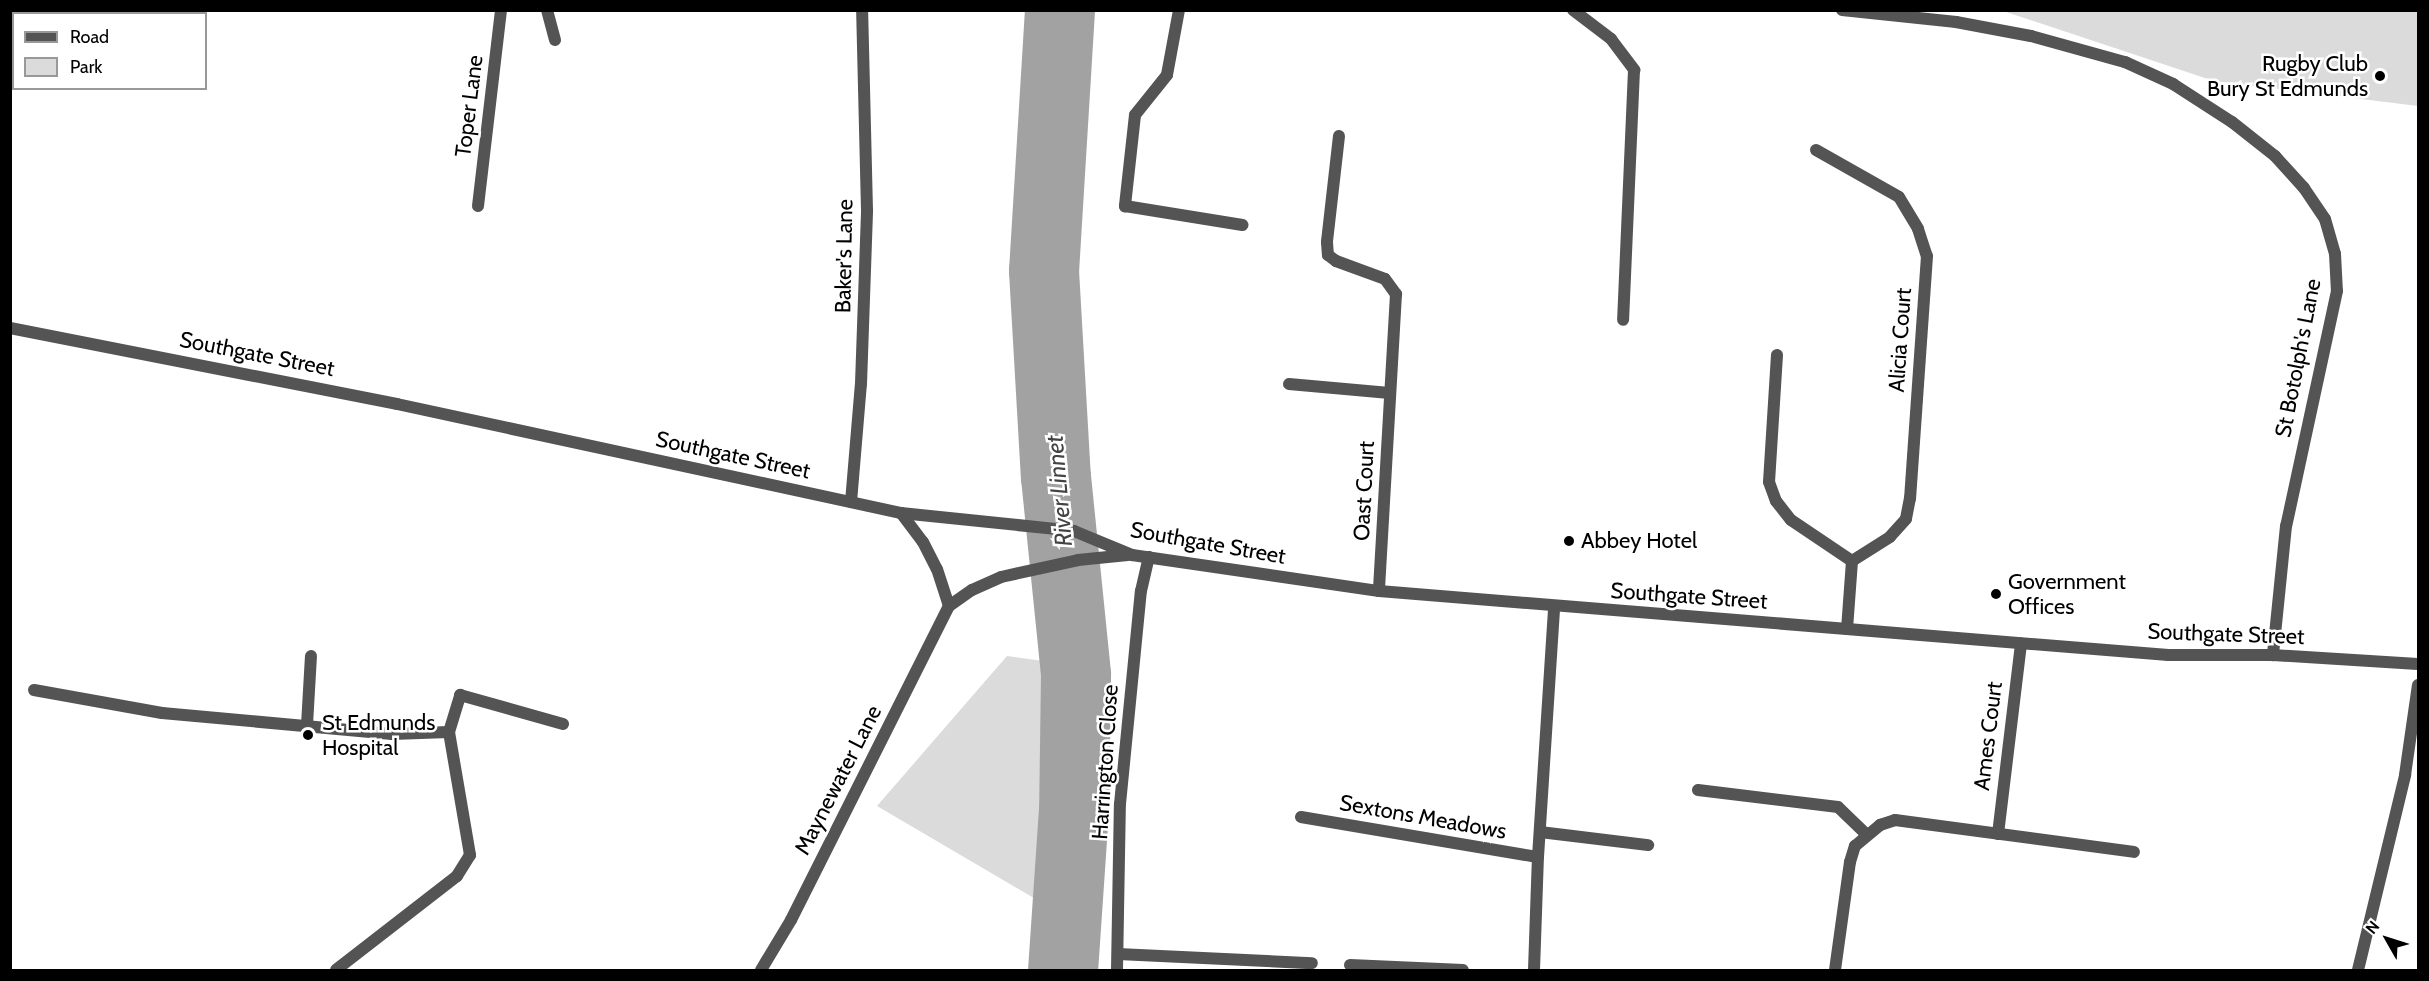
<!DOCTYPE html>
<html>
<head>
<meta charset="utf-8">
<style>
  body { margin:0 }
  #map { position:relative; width:2429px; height:981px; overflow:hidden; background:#fff; font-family:Cabin,sans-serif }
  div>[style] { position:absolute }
  .green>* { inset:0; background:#dbdbdb }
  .river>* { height:70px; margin:-35px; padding:0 35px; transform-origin:35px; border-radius:35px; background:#a2a2a2 }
  .service>* { height:12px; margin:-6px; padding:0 6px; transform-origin:6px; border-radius:6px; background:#545454 }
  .minor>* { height:12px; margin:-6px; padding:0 6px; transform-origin:6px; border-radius:6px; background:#545454 }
  .tertiary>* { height:12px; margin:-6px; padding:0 6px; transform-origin:6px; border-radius:6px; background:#545454 }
  .dots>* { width:16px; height:16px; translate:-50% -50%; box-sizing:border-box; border:3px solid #fff; border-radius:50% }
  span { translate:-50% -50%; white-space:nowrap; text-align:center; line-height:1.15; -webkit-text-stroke:5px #fff; paint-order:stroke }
  .poi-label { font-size:22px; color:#000 }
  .right { translate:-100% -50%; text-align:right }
  .left { translate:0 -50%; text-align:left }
  .street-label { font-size:22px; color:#000 }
  .water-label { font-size:24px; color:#434343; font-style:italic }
  .frame { position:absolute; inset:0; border:12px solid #000; pointer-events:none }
  .legend { position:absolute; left:12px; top:12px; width:195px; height:78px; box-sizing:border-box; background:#fff; border:2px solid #999; margin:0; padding:8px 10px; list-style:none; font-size:18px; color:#000 }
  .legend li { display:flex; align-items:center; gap:12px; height:30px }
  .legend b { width:30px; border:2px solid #999 }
  .north { position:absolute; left:2357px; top:909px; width:60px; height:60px; -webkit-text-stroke:4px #fff; paint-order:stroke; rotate:309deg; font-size:16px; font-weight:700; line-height:24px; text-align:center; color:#000 }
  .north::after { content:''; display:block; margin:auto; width:21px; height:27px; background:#000; clip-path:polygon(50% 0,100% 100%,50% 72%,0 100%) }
</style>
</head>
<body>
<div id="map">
  <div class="green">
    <div style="clip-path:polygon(2003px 11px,2418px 11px,2418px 106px,2214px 81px)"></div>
    <div style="clip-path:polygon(1007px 656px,1065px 664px,1068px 803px,1056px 911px,877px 806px)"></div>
  </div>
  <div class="river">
    <div style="left:1060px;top:10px;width:261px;rotate:93.5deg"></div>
    <div style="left:1044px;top:271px;width:206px;rotate:86.7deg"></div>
    <div style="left:1056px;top:477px;width:199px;rotate:84.2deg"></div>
    <div style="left:1076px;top:675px;width:135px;rotate:90.8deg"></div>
    <div style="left:1074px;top:810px;width:160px;rotate:93.9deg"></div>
  </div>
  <div class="service">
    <div style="left:1179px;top:10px;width:66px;rotate:100.5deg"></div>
    <div style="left:1167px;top:75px;width:51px;rotate:128.7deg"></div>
    <div style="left:1135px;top:115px;width:92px;rotate:96.3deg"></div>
    <div style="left:1125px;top:206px;width:119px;rotate:9.2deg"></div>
    <div style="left:1573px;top:10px;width:48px;rotate:37.3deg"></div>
    <div style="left:1611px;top:39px;width:39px;rotate:53deg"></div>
    <div style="left:1634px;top:70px;width:250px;rotate:92.5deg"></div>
    <div style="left:34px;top:690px;width:130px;rotate:10.2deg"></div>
    <div style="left:162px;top:713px;width:231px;rotate:5.2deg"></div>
    <div style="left:392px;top:734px;width:57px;rotate:-2deg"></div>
    <div style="left:449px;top:732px;width:125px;rotate:80.3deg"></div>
    <div style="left:470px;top:855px;width:25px;rotate:122deg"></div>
    <div style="left:457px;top:876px;width:153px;rotate:142.2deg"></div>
    <div style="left:307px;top:725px;width:69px;rotate:-86.7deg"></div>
    <div style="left:449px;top:732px;width:39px;rotate:-73deg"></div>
    <div style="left:460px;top:695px;width:107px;rotate:15.7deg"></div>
    <div style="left:1698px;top:790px;width:141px;rotate:6.9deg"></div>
    <div style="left:1838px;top:807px;width:40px;rotate:44deg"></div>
    <div style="left:1301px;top:817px;width:240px;rotate:9.6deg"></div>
    <div style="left:1540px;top:832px;width:109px;rotate:6.9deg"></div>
    <div style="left:1118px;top:954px;width:194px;rotate:2.7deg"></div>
    <div style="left:1350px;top:965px;width:113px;rotate:2.5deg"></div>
    <div style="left:2358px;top:970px;width:201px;rotate:-76.4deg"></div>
    <div style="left:2405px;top:775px;width:91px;rotate:-81.8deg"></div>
  </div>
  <div class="minor">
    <div style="left:547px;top:10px;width:31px;rotate:75deg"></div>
    <div style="left:1842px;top:10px;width:115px;rotate:6deg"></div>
    <div style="left:1956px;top:22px;width:76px;rotate:10.6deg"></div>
    <div style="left:2031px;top:36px;width:98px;rotate:15.5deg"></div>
    <div style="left:2125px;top:62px;width:53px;rotate:24.6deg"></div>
    <div style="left:2173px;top:84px;width:70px;rotate:32.8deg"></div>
    <div style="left:2232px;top:122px;width:55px;rotate:38.3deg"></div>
    <div style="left:2275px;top:156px;width:43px;rotate:47.8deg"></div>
    <div style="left:2304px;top:188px;width:37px;rotate:56deg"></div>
    <div style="left:2325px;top:219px;width:36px;rotate:74deg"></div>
    <div style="left:2335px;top:254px;width:37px;rotate:87deg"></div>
    <div style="left:2337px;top:291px;width:240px;rotate:102.2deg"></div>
    <div style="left:2286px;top:526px;width:130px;rotate:95.8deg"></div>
    <div style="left:1339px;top:136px;width:107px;rotate:96.5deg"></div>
    <div style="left:1327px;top:242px;width:13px;rotate:86deg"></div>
    <div style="left:1328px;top:255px;width:10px;rotate:37deg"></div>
    <div style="left:1336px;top:261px;width:52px;rotate:20.2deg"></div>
    <div style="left:1385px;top:279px;width:19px;rotate:54deg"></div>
    <div style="left:1396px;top:294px;width:297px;rotate:93.3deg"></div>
    <div style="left:1816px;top:150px;width:95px;rotate:29.5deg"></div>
    <div style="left:1899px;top:197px;width:37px;rotate:59deg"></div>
    <div style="left:1918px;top:229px;width:28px;rotate:72deg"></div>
    <div style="left:1927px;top:256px;width:243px;rotate:94deg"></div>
    <div style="left:1910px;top:498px;width:21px;rotate:101deg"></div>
    <div style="left:1906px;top:519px;width:24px;rotate:132deg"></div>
    <div style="left:1890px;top:537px;width:45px;rotate:147.7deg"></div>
    <div style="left:478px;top:206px;width:197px;rotate:-83.3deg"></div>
    <div style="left:1777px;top:355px;width:127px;rotate:93.6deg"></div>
    <div style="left:1769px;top:482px;width:20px;rotate:70deg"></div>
    <div style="left:1776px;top:501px;width:24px;rotate:52deg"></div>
    <div style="left:1791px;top:520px;width:73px;rotate:33.9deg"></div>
    <div style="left:1852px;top:561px;width:68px;rotate:94.2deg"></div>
    <div style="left:1289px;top:384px;width:101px;rotate:5.1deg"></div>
    <div style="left:851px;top:502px;width:118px;rotate:-85.2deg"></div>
    <div style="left:861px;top:384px;width:174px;rotate:-88deg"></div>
    <div style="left:867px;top:210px;width:200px;rotate:-91.4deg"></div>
    <div style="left:1998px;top:834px;width:192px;rotate:-83.1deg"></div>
    <div style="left:1117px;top:970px;width:166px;rotate:-89deg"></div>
    <div style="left:1120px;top:804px;width:214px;rotate:-84.4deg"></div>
    <div style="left:1141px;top:591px;width:35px;rotate:-77deg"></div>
    <div style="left:1534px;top:970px;width:113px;rotate:-88deg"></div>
    <div style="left:1538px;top:857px;width:251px;rotate:-86.3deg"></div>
    <div style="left:1835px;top:970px;width:109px;rotate:-82.1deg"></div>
    <div style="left:1850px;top:862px;width:17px;rotate:-73deg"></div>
    <div style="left:1855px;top:846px;width:33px;rotate:-40deg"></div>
    <div style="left:1880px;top:825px;width:16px;rotate:-18deg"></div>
    <div style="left:1895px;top:820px;width:241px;rotate:7.6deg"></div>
  </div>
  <div class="tertiary">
    <div style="left:10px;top:328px;width:394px;rotate:11.1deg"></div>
    <div style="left:397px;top:404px;width:516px;rotate:12.2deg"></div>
    <div style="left:901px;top:513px;width:174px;rotate:5.9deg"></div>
    <div style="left:1074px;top:531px;width:63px;rotate:22.5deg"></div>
    <div style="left:1132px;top:555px;width:250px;rotate:8.3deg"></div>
    <div style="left:1379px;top:591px;width:792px;rotate:4.64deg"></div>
    <div style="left:2168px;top:655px;width:105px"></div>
    <div style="left:2273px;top:655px;width:145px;rotate:3.6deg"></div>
    <div style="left:901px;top:513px;width:36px;rotate:53deg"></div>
    <div style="left:923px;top:542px;width:30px;rotate:63deg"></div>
    <div style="left:937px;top:569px;width:39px;rotate:72deg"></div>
    <div style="left:761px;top:970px;width:58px;rotate:-59deg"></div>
    <div style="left:791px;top:920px;width:352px;rotate:-63.3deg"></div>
    <div style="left:949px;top:606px;width:28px;rotate:-35deg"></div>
    <div style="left:972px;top:590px;width:32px;rotate:-24deg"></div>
    <div style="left:1001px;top:577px;width:79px;rotate:-12.4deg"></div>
    <div style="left:1078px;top:560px;width:50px;rotate:-5.7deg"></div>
  </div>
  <div class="dots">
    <div style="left:2380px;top:76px;background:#000"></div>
    <div style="left:1569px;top:541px;background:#000"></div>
    <div style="left:1996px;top:594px;background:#000"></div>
    <div style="left:308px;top:735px;background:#000"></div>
  </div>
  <div class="poi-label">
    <span class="right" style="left:2368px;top:76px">Rugby Club<br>Bury St Edmunds</span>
    <span class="left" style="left:1581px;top:541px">Abbey Hotel</span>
    <span class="left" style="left:2008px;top:594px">Government<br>Offices</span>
    <span class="left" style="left:322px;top:735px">St Edmunds<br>Hospital</span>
  </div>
  <div class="street-label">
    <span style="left:469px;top:106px;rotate:-83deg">Toper Lane</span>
    <span style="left:844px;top:256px;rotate:-89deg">Baker's Lane</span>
    <span style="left:1900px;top:340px;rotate:-86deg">Alicia Court</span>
    <span style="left:257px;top:354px;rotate:11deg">Southgate Street</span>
    <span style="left:2298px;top:358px;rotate:-79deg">St Botolph's Lane</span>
    <span style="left:733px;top:455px;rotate:12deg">Southgate Street</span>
    <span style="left:1364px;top:491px;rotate:-87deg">Oast Court</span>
    <span style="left:1208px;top:543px;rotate:10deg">Southgate Street</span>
    <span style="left:1689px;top:596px;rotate:4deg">Southgate Street</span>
    <span style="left:2226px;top:634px;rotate:2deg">Southgate Street</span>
    <span style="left:1988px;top:736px;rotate:-83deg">Ames Court</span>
    <span style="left:1105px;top:762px;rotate:-86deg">Harrington Close</span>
    <span style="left:838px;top:780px;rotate:-63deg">Maynewater Lane</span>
    <span style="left:1423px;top:817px;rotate:10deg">Sextons Meadows</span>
  </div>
  <div class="water-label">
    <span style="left:1059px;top:491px;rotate:-95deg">River Linnet</span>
  </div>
  <div class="frame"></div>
  <ul class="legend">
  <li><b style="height:8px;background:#545454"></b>Road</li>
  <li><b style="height:16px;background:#dbdbdb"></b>Park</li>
  </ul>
  <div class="north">N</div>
</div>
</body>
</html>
